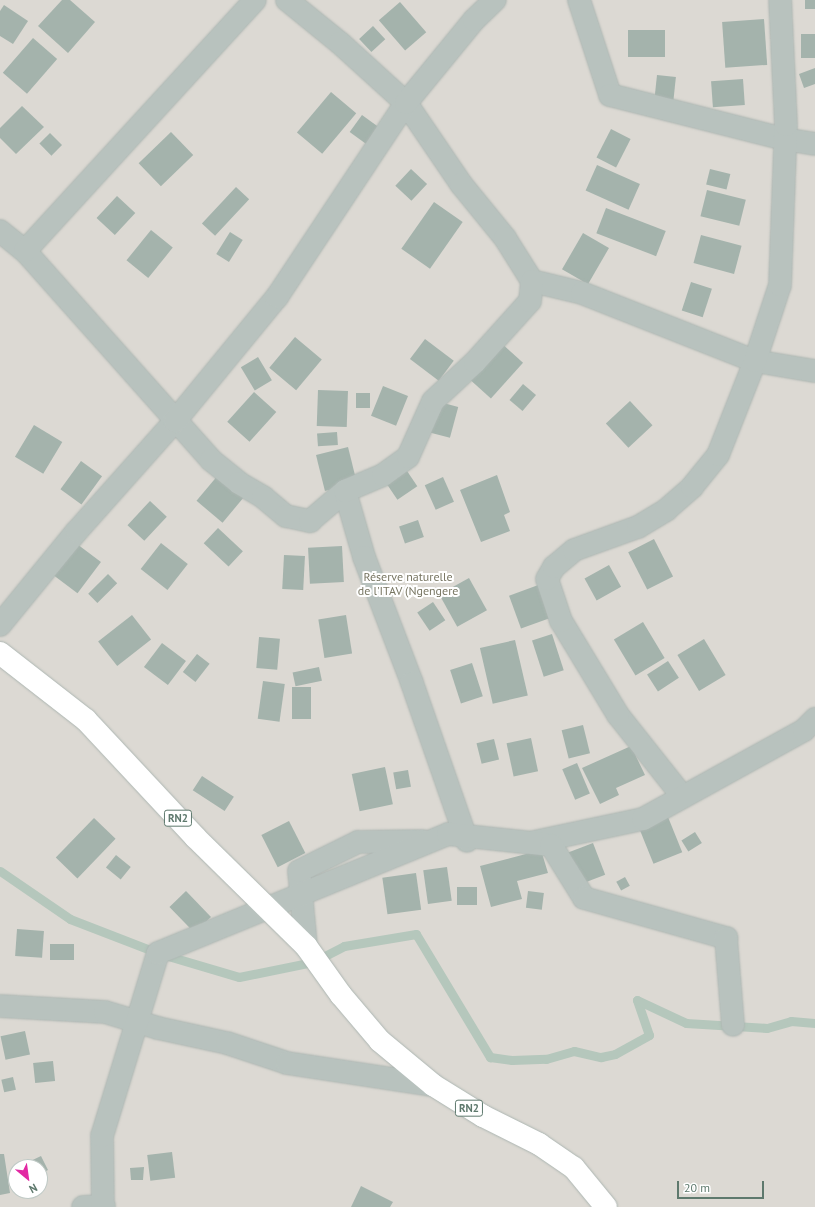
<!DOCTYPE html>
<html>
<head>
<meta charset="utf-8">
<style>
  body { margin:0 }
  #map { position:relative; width:815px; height:1207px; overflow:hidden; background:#f7f4f4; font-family:"PT Sans",sans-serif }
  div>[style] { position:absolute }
  .green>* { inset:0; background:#dcd9d3 }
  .stream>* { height:9px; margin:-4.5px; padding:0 4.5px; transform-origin:4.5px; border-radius:4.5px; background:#b5c7bc }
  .building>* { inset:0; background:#a4b3ac; transform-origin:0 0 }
  .roads { filter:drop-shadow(0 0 1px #adb6b2) drop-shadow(0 0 1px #adb6b2) }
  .street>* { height:22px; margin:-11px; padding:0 11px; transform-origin:11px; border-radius:11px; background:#b8c2be }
  .highway>* { height:22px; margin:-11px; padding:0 11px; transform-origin:11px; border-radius:11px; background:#fff }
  span { translate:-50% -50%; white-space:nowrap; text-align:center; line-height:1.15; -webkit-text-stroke:4px #fff; paint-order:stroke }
  .shield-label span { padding:1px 3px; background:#fff; border:1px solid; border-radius:3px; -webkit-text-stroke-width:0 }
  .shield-label { font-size:11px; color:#5e796d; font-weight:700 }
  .park-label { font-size:12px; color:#777561 }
  .north { position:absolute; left:8px; top:1159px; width:40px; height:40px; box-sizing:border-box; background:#fff; border:1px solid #bfc9c5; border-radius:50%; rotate:151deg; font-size:11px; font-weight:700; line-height:16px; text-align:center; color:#5e796d }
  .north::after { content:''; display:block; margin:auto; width:14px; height:18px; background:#e229a3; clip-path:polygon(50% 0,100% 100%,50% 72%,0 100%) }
  .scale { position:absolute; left:677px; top:1181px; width:87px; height:18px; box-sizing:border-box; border:2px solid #5e796d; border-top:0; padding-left:5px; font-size:12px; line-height:14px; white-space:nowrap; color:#5e796d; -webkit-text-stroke:3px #fff; paint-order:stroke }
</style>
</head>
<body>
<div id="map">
  <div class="green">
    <div style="clip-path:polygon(evenodd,0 0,815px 0,815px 1207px,0 1207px,0 0,16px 1167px,40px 1167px,40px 1191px,16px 1191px,16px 1167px)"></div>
  </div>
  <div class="stream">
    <div style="left:0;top:871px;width:85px;rotate:34.4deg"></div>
    <div style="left:70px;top:919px;width:94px;rotate:21.1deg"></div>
    <div style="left:158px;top:953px;width:84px;rotate:16.5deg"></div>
    <div style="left:239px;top:977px;width:76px;rotate:-11.5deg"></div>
    <div style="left:313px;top:962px;width:35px;rotate:-27deg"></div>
    <div style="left:344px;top:946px;width:73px;rotate:-9.5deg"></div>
    <div style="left:416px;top:934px;width:144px;rotate:59deg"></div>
    <div style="left:490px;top:1057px;width:22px;rotate:8deg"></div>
    <div style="left:512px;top:1060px;width:34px;rotate:-2deg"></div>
    <div style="left:546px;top:1059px;width:29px;rotate:-16deg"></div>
    <div style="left:574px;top:1051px;width:28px;rotate:13deg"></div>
    <div style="left:601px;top:1057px;width:14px;rotate:-12deg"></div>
    <div style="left:615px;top:1054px;width:39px;rotate:-29deg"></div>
    <div style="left:649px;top:1035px;width:37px;rotate:-109deg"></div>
    <div style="left:637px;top:1000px;width:54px;rotate:25.1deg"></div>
    <div style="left:686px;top:1023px;width:81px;rotate:3.5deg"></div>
    <div style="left:767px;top:1028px;width:25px;rotate:-16deg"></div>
    <div style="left:791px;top:1021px;width:24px;rotate:5deg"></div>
  </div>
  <div class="building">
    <div style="clip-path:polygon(62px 0,70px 0,95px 22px,68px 53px,38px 26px)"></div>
    <div style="left:805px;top:0;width:10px;height:9px"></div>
    <div style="left:400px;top:2px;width:40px;height:28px;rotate:49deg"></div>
    <div style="clip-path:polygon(4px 5px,28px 21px,13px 44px,0 36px,0 11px)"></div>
    <div style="left:764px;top:19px;width:46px;height:42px;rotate:86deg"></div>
    <div style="left:373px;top:26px;width:18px;height:19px;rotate:47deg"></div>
    <div style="left:628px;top:30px;width:37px;height:27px"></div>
    <div style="left:815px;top:34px;width:24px;height:14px;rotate:90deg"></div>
    <div style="left:33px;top:38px;width:32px;height:46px;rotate:41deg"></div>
    <div style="clip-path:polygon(815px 68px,815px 84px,804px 88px,799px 74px)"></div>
    <div style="left:657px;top:75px;width:19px;height:23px;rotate:6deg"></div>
    <div style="left:743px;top:79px;width:26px;height:32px;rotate:86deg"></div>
    <div style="left:331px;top:92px;width:33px;height:53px;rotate:40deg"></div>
    <div style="clip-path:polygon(22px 106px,44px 127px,16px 154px,0 138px,0 128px)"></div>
    <div style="left:362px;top:115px;width:26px;height:21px;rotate:36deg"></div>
    <div style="left:611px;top:129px;width:22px;height:32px;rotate:27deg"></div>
    <div style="left:171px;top:132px;width:32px;height:45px;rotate:46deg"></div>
    <div style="left:50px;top:133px;width:17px;height:15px;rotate:45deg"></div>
    <div style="left:597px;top:165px;width:47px;height:28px;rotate:24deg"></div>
    <div style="left:411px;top:169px;width:22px;height:23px;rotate:43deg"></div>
    <div style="left:710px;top:169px;width:21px;height:16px;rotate:14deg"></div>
    <div style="left:236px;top:187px;width:18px;height:50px;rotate:43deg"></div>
    <div style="left:707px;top:190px;width:40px;height:27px;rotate:14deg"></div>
    <div style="left:117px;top:196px;width:25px;height:30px;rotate:43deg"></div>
    <div style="left:434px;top:202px;width:35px;height:57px;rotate:35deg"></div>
    <div style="left:606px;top:208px;width:64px;height:27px;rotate:21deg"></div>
    <div style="left:151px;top:230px;width:28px;height:39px;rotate:39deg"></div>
    <div style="left:230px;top:232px;width:15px;height:26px;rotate:32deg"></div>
    <div style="left:583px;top:233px;width:30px;height:42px;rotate:30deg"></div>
    <div style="left:701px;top:235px;width:42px;height:29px;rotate:15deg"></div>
    <div style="left:691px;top:282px;width:22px;height:30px;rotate:18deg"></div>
    <div style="left:295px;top:337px;width:35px;height:40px;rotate:40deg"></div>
    <div style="left:425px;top:339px;width:36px;height:25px;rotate:37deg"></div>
    <div style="left:500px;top:342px;width:31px;height:48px;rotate:42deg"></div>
    <div style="left:258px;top:357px;width:27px;height:20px;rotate:59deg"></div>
    <div style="left:523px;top:384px;width:17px;height:21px;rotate:40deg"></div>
    <div style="left:383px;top:386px;width:27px;height:32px;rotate:22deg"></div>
    <div style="left:318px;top:390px;width:30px;height:36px;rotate:2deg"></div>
    <div style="left:254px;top:392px;width:30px;height:40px;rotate:42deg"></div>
    <div style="left:356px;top:393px;width:14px;height:15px"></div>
    <div style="left:436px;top:401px;width:23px;height:32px;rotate:15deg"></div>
    <div style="left:630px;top:401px;width:33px;height:33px;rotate:47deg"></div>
    <div style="left:34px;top:425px;width:33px;height:37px;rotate:31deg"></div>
    <div style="left:337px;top:432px;width:13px;height:20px;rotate:86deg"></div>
    <div style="left:348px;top:447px;width:37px;height:33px;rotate:76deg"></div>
    <div style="left:81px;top:461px;width:26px;height:35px;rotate:36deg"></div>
    <div style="left:405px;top:468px;width:22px;height:24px;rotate:56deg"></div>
    <div style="left:219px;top:474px;width:34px;height:35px;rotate:40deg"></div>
    <div style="clip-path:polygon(497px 475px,510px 512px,504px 515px,510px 531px,481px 542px,460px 490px)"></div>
    <div style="left:443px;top:477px;width:27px;height:20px;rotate:66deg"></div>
    <div style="left:150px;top:501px;width:23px;height:33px;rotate:43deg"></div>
    <div style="left:418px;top:520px;width:18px;height:20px;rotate:71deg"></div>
    <div style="left:218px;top:528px;width:34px;height:21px;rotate:43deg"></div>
    <div style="left:654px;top:539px;width:42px;height:29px;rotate:63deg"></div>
    <div style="left:161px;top:543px;width:34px;height:33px;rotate:38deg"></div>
    <div style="left:77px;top:544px;width:30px;height:39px;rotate:37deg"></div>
    <div style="left:342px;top:546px;width:36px;height:34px;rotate:87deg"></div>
    <div style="left:284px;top:555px;width:21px;height:34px;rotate:3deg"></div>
    <div style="left:609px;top:565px;width:25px;height:28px;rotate:61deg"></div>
    <div style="left:108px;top:574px;width:13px;height:28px;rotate:45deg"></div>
    <div style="left:469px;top:578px;width:37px;height:34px;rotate:61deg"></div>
    <div style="left:541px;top:584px;width:35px;height:34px;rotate:70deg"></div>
    <div style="left:433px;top:602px;width:22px;height:19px;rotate:56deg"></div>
    <div style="left:132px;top:615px;width:31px;height:43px;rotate:52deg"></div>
    <div style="left:346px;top:615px;width:39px;height:28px;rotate:81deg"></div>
    <div style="left:643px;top:622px;width:42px;height:34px;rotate:59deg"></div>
    <div style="left:552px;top:634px;width:38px;height:21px;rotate:72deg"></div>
    <div style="left:259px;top:637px;width:21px;height:31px;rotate:5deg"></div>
    <div style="left:704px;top:639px;width:42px;height:31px;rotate:59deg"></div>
    <div style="left:515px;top:640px;width:57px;height:36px;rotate:77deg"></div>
    <div style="left:162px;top:643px;width:30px;height:30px;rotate:37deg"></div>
    <div style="left:197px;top:654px;width:16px;height:23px;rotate:38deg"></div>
    <div style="left:668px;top:661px;width:20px;height:25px;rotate:57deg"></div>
    <div style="left:472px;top:663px;width:35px;height:23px;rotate:72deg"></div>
    <div style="left:319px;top:667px;width:14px;height:27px;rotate:78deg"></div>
    <div style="left:263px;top:681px;width:22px;height:38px;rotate:8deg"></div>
    <div style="left:292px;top:687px;width:19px;height:32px"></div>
    <div style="left:583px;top:725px;width:29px;height:22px;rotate:76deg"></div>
    <div style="left:531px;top:738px;width:34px;height:25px;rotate:78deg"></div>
    <div style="left:494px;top:739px;width:21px;height:18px;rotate:76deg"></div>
    <div style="clip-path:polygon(631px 746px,645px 775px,616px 788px,619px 795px,600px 804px,582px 768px)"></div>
    <div style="left:577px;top:763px;width:33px;height:16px;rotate:67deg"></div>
    <div style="left:385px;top:767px;width:38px;height:34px;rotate:78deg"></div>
    <div style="left:408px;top:770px;width:17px;height:15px;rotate:80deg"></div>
    <div style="left:202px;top:776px;width:38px;height:17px;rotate:33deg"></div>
    <div style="left:668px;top:817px;width:38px;height:31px;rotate:68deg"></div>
    <div style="left:94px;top:818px;width:30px;height:55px;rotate:44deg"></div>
    <div style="left:289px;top:821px;width:36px;height:31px;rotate:63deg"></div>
    <div style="left:695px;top:832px;width:13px;height:16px;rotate:58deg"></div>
    <div style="left:593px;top:843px;width:34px;height:28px;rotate:69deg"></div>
    <div style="clip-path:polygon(541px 850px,548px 873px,517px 881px,522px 899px,491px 907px,480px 866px)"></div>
    <div style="left:116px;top:855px;width:19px;height:16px;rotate:39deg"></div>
    <div style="left:447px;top:867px;width:34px;height:24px;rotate:82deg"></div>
    <div style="left:416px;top:873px;width:37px;height:34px;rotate:82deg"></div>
    <div style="left:625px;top:877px;width:10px;height:10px;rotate:61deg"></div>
    <div style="left:457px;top:887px;width:20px;height:18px"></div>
    <div style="left:186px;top:891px;width:36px;height:23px;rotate:46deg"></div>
    <div style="left:528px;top:891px;width:16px;height:17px;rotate:7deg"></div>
    <div style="left:17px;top:929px;width:27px;height:27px;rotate:4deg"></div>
    <div style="left:50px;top:944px;width:24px;height:16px"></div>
    <div style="left:25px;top:1031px;width:24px;height:25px;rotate:78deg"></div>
    <div style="left:53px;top:1061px;width:20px;height:20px;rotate:84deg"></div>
    <div style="left:13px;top:1077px;width:13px;height:12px;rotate:77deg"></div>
    <div style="left:172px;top:1152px;width:26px;height:25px;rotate:83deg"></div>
    <div style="clip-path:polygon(0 1154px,4px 1154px,10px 1193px,0 1195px)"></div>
    <div style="clip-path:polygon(41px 1156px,48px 1170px,40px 1174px,40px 1167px,18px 1167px)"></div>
    <div style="clip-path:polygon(144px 1167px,143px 1180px,131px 1180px,130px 1168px)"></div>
    <div style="clip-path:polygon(361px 1186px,393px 1202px,390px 1207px,351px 1207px)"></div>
  </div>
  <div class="roads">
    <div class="street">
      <div style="left:287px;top:0;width:68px;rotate:39.1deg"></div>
      <div style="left:340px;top:43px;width:89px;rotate:42.3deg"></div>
      <div style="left:406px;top:103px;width:98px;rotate:55.8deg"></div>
      <div style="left:461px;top:184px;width:70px;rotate:50.8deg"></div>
      <div style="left:505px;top:238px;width:51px;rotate:57.9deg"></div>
      <div style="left:532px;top:281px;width:51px;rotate:13.5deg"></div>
      <div style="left:582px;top:293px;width:186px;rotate:21.5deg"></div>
      <div style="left:755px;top:361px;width:61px;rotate:9.5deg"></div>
      <div style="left:579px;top:0;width:100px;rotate:71.9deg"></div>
      <div style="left:610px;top:95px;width:179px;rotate:14.2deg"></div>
      <div style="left:784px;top:139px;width:31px;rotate:9deg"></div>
      <div style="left:0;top:231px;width:32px;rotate:39deg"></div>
      <div style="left:25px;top:251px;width:280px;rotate:48.3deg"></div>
      <div style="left:211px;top:460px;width:36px;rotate:39deg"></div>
      <div style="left:239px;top:483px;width:28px;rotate:30deg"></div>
      <div style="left:263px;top:497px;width:30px;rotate:40deg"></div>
      <div style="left:286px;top:516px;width:25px;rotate:12deg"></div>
      <div style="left:310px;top:521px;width:46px;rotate:-40.6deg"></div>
      <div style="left:345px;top:491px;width:69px;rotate:73.9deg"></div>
      <div style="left:364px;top:557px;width:135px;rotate:69.1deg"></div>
      <div style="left:412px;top:683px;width:167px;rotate:70.8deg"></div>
      <div style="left:25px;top:251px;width:340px;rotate:-47.5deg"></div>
      <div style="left:345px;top:491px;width:41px;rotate:-22.8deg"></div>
      <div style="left:383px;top:475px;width:31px;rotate:-36deg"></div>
      <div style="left:408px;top:457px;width:61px;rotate:-65.9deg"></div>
      <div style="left:433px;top:401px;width:57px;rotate:-42.9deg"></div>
      <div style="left:475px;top:362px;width:82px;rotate:-48deg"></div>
      <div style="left:530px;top:301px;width:20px;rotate:-84deg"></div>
      <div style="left:0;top:625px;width:122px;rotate:-50.7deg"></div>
      <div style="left:77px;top:531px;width:147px;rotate:-48.3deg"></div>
      <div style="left:175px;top:421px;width:161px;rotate:-50.6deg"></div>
      <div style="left:277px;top:297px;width:233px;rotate:-56.4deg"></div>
      <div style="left:406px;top:103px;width:107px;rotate:-50.7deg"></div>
      <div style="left:474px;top:20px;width:29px;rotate:-44deg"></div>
      <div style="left:683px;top:797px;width:105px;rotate:-128.4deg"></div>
      <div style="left:618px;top:715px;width:110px;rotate:-121.2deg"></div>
      <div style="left:561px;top:621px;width:44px;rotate:-108.4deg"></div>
      <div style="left:547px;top:579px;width:14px;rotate:-60deg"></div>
      <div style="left:554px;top:567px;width:26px;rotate:-40deg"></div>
      <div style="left:574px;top:550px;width:68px;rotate:-19.8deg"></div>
      <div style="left:638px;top:527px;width:33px;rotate:-31deg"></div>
      <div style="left:666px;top:510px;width:35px;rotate:-41deg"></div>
      <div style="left:692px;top:487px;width:41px;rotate:-50.9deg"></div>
      <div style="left:718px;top:455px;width:101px;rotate:-68.5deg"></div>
      <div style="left:755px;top:361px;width:80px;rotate:-71.8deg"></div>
      <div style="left:780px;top:285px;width:160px;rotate:-87.9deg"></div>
      <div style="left:786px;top:125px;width:125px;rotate:-92.7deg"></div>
      <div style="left:534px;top:842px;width:111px;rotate:-11.9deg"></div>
      <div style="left:643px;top:819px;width:184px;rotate:-28.9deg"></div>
      <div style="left:804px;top:730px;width:16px;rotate:-45deg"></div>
      <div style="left:306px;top:946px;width:75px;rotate:-95.3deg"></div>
      <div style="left:299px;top:871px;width:66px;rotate:-26.2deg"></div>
      <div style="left:358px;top:842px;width:65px;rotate:-0.9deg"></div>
      <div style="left:0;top:1006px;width:105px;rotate:3.3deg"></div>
      <div style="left:105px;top:1012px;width:55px;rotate:16.8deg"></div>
      <div style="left:158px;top:1028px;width:71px;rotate:12.3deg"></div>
      <div style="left:227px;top:1043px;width:63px;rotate:18.4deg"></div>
      <div style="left:287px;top:1063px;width:148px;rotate:8.6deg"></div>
      <div style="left:83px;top:1207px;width:21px;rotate:-3deg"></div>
      <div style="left:103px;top:1207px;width:71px;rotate:-90.8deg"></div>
      <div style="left:102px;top:1136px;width:191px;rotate:-73deg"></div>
      <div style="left:158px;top:953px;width:313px;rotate:-22.3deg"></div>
      <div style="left:448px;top:834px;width:104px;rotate:6.1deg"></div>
      <div style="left:551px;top:845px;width:62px;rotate:58.1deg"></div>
      <div style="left:584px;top:898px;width:148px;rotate:15.7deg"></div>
      <div style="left:726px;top:938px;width:87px;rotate:85.4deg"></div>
    </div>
    <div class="highway">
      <div style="left:0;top:653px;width:109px;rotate:37.9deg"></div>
      <div style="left:86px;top:720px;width:160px;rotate:47deg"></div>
      <div style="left:195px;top:837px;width:156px;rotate:44.5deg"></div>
      <div style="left:306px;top:946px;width:60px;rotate:54.5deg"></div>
      <div style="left:341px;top:995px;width:60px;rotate:49.7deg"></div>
      <div style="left:380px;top:1041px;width:69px;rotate:39.7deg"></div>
      <div style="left:433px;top:1085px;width:59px;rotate:31.8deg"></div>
      <div style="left:483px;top:1116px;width:63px;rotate:26.6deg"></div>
      <div style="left:539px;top:1144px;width:42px;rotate:34.4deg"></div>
      <div style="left:574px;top:1168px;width:50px;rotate:50.6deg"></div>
    </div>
  </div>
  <div class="shield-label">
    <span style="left:178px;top:818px">RN2</span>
    <span style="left:469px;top:1108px">RN2</span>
  </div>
  <div class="park-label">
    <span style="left:408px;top:584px">Réserve naturelle<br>de l'ITAV (Ngengere</span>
  </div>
  <div class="north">N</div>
  <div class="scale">20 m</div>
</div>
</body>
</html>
